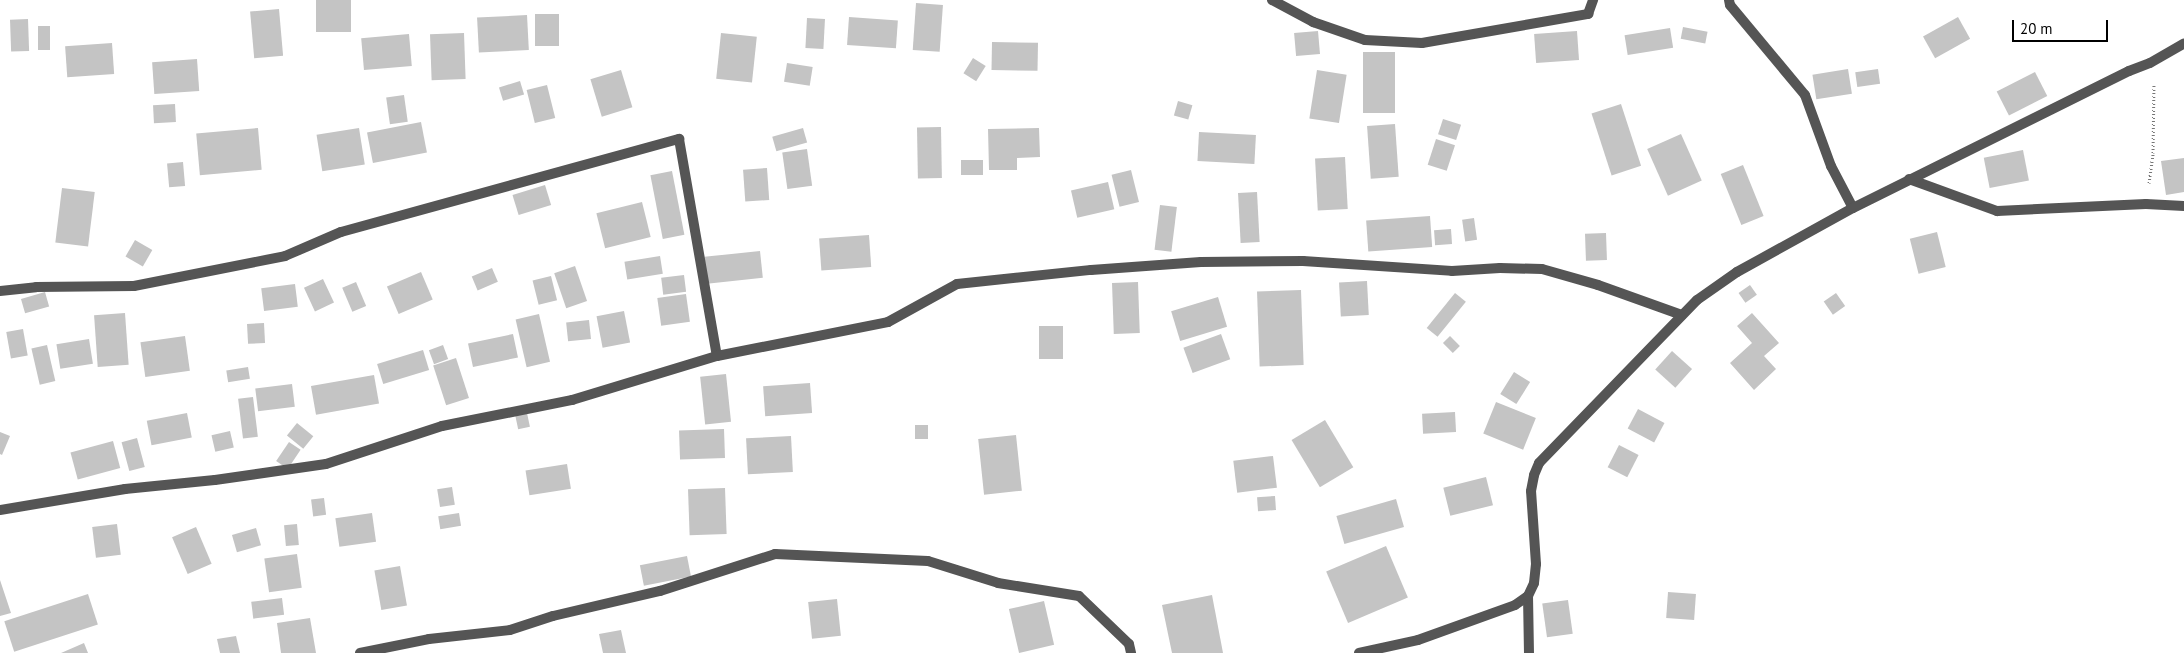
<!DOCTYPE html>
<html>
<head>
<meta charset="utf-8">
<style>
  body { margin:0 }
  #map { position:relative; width:2184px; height:653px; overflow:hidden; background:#fff; font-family:"PT Sans",sans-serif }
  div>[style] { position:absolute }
  .building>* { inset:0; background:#c4c4c4; transform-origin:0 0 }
  .path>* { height:3px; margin-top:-1.5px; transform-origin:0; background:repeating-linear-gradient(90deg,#777 0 1px,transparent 0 3.5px) }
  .minor>* { height:10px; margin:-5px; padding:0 5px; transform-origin:5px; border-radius:5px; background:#555 }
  span { translate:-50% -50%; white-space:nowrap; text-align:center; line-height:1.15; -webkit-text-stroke:5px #fff; paint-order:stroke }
  .scale { position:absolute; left:2012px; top:20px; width:96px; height:22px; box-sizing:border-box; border:2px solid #000; border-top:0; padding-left:6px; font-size:15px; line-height:18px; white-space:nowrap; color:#000; -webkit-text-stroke:4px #fff; paint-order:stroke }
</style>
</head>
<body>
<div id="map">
  <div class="building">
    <div style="left:316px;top:0;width:35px;height:32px"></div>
    <div style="left:916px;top:3px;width:27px;height:47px;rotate:4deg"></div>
    <div style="left:279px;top:9px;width:47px;height:29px;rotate:85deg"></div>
    <div style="left:559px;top:14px;width:32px;height:24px;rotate:90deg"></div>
    <div style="left:527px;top:15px;width:35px;height:50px;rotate:87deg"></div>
    <div style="left:849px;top:17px;width:49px;height:28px;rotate:4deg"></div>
    <div style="left:1958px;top:17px;width:25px;height:40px;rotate:61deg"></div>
    <div style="left:807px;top:18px;width:18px;height:30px;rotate:3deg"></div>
    <div style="left:28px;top:19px;width:32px;height:18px;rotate:88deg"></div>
    <div style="left:38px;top:26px;width:12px;height:24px"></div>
    <div style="left:1683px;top:27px;width:25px;height:12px;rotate:11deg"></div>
    <div style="left:1670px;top:28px;width:20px;height:46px;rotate:81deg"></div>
    <div style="left:1318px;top:31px;width:23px;height:24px;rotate:85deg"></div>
    <div style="left:1577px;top:31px;width:29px;height:43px;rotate:86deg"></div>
    <div style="left:464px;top:33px;width:46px;height:34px;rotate:88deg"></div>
    <div style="left:721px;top:33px;width:36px;height:46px;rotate:6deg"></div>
    <div style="left:409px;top:34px;width:32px;height:48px;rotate:85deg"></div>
    <div style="left:992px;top:42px;width:46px;height:28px;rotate:1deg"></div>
    <div style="left:112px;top:43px;width:31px;height:47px;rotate:86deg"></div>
    <div style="left:1363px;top:52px;width:32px;height:61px"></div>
    <div style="left:973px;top:58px;width:15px;height:18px;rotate:32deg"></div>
    <div style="left:197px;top:59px;width:32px;height:45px;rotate:86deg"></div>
    <div style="left:787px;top:63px;width:26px;height:19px;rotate:9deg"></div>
    <div style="left:1848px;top:69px;width:25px;height:36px;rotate:81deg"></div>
    <div style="left:1878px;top:69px;width:15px;height:23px;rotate:82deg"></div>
    <div style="left:621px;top:70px;width:39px;height:32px;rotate:73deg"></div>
    <div style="left:1317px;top:70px;width:30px;height:49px;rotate:9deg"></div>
    <div style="left:2035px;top:72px;width:27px;height:43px;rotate:63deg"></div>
    <div style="left:520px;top:81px;width:14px;height:22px;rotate:73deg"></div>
    <div style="left:547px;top:85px;width:34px;height:21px;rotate:76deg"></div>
    <div style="left:404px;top:95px;width:27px;height:18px;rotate:82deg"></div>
    <div style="left:1178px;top:101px;width:15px;height:15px;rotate:16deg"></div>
    <div style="left:175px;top:104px;width:18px;height:22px;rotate:87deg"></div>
    <div style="left:1621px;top:104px;width:65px;height:31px;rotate:72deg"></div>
    <div style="left:1443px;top:119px;width:19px;height:16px;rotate:18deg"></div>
    <div style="left:421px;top:122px;width:31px;height:55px;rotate:79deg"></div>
    <div style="left:1395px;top:124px;width:53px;height:28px;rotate:86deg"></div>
    <div style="left:941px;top:127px;width:51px;height:24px;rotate:89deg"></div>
    <div style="left:258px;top:128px;width:42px;height:62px;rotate:85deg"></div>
    <div style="left:359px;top:128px;width:37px;height:43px;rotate:81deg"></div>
    <div style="left:803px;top:128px;width:15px;height:32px;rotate:74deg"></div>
    <div style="clip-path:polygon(1039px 128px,1040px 157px,1017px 158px,1017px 170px,989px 170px,988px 129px)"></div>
    <div style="left:1199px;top:132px;width:57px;height:29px;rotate:3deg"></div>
    <div style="left:1681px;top:134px;width:51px;height:37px;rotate:66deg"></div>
    <div style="left:1436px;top:139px;width:20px;height:27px;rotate:18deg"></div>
    <div style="left:807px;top:149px;width:37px;height:25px;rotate:82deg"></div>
    <div style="left:2023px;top:150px;width:31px;height:40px;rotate:79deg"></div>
    <div style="left:1345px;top:157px;width:52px;height:30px;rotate:87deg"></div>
    <div style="clip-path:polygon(2184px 158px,2184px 192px,2166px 195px,2161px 161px)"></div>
    <div style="left:961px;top:160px;width:22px;height:15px"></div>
    <div style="left:183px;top:162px;width:24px;height:16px;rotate:85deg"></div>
    <div style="left:1743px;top:165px;width:55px;height:24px;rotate:68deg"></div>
    <div style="left:767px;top:168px;width:32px;height:24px;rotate:86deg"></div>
    <div style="left:1131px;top:170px;width:33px;height:20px;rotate:76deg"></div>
    <div style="left:672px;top:171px;width:65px;height:22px;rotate:79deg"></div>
    <div style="left:1108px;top:182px;width:28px;height:38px;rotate:77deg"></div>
    <div style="left:545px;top:185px;width:21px;height:34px;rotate:73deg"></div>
    <div style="left:62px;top:188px;width:33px;height:55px;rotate:7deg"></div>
    <div style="left:1257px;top:192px;width:50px;height:19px;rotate:87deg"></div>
    <div style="left:642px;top:202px;width:36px;height:47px;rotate:76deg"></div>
    <div style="left:1160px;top:205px;width:17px;height:45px;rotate:7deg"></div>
    <div style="left:1430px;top:216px;width:31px;height:64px;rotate:86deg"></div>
    <div style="left:1474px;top:218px;width:22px;height:12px;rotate:82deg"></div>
    <div style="left:1451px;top:229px;width:15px;height:17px;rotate:86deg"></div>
    <div style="left:1937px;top:232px;width:36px;height:28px;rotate:76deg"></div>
    <div style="left:1606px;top:233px;width:27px;height:21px;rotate:88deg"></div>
    <div style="left:869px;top:235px;width:32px;height:50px;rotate:86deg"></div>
    <div style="left:135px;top:240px;width:20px;height:19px;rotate:30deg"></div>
    <div style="left:760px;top:251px;width:27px;height:56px;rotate:84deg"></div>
    <div style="left:660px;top:256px;width:18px;height:36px;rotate:81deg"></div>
    <div style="left:575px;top:266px;width:37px;height:22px;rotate:71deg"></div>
    <div style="left:492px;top:268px;width:15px;height:22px;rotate:67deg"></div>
    <div style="left:421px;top:272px;width:30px;height:37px;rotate:67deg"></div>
    <div style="left:684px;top:275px;width:17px;height:23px;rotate:83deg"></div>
    <div style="left:551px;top:276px;width:25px;height:19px;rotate:76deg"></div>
    <div style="left:323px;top:279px;width:26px;height:21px;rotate:65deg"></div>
    <div style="left:1367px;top:281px;width:34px;height:28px;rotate:87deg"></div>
    <div style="left:356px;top:282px;width:26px;height:15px;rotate:67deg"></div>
    <div style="left:1138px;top:282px;width:51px;height:26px;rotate:88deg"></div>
    <div style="left:295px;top:284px;width:23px;height:34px;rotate:83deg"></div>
    <div style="left:1750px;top:285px;width:12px;height:14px;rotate:55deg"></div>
    <div style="left:1301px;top:290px;width:75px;height:44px;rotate:88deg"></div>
    <div style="left:45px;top:292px;width:15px;height:25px;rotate:74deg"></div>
    <div style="left:1455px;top:293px;width:14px;height:45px;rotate:39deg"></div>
    <div style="left:1836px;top:293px;width:16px;height:15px;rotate:55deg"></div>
    <div style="left:686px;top:294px;width:28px;height:29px;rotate:82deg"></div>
    <div style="left:1218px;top:297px;width:31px;height:49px;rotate:73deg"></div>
    <div style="left:624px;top:311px;width:32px;height:28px;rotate:79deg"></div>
    <div style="left:125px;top:313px;width:52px;height:31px;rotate:86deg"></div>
    <div style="clip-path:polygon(1752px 313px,1779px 343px,1764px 356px,1776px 369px,1754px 390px,1730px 363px,1752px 343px,1737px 326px)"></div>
    <div style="left:539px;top:314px;width:49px;height:24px;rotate:77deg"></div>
    <div style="left:589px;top:320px;width:19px;height:23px;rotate:84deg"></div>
    <div style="left:264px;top:323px;width:20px;height:17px;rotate:87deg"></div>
    <div style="left:1039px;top:326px;width:24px;height:33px"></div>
    <div style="left:23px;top:329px;width:27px;height:17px;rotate:80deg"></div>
    <div style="left:513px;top:334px;width:24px;height:46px;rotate:78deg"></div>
    <div style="left:1221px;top:334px;width:27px;height:40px;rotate:70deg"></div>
    <div style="left:185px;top:336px;width:35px;height:45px;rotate:82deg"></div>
    <div style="left:1450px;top:336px;width:14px;height:10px;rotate:45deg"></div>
    <div style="left:89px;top:339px;width:25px;height:33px;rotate:81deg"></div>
    <div style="left:47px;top:345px;width:37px;height:16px;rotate:77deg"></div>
    <div style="left:443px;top:345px;width:15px;height:15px;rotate:70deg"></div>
    <div style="left:423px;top:350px;width:21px;height:48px;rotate:73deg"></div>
    <div style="left:1672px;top:351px;width:27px;height:25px;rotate:42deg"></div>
    <div style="left:456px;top:358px;width:42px;height:24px;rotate:72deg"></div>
    <div style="left:248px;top:367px;width:12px;height:22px;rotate:81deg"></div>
    <div style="left:1514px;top:372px;width:19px;height:26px;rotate:32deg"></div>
    <div style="left:726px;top:374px;width:48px;height:26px;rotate:84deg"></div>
    <div style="left:374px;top:375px;width:29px;height:64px;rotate:80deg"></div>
    <div style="left:810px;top:383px;width:30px;height:47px;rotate:86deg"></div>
    <div style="left:292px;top:384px;width:23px;height:37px;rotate:83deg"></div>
    <div style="left:253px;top:397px;width:40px;height:15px;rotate:83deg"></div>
    <div style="left:1496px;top:402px;width:43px;height:34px;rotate:22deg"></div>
    <div style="left:1638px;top:409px;width:30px;height:22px;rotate:28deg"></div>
    <div style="left:1455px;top:412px;width:20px;height:33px;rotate:87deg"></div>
    <div style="left:187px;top:413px;width:25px;height:41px;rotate:79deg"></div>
    <div style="left:527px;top:413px;width:14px;height:12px;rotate:78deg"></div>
    <div style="left:1325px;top:420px;width:55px;height:39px;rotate:59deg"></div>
    <div style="left:297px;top:423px;width:21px;height:16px;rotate:39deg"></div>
    <div style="left:915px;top:425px;width:13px;height:14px"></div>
    <div style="left:724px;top:429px;width:29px;height:45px;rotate:88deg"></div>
    <div style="left:230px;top:431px;width:17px;height:19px;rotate:77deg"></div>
    <div style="clip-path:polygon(0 432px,10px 436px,2px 455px,0 454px)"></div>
    <div style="left:1016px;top:435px;width:56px;height:38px;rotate:84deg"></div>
    <div style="left:791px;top:436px;width:36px;height:45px;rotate:87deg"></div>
    <div style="left:137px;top:438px;width:30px;height:16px;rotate:75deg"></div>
    <div style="left:113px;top:441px;width:28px;height:44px;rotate:75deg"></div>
    <div style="left:289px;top:442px;width:14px;height:23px;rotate:34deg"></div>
    <div style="left:1619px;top:445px;width:22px;height:25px;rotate:27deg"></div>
    <div style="left:1273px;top:456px;width:32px;height:40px;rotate:83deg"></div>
    <div style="left:567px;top:464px;width:25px;height:42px;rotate:81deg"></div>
    <div style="left:1486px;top:477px;width:29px;height:44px;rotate:76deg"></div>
    <div style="left:452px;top:487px;width:18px;height:15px;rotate:81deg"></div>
    <div style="left:725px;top:488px;width:46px;height:37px;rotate:88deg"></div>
    <div style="left:1275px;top:496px;width:14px;height:18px;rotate:86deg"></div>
    <div style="left:324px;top:498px;width:17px;height:13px;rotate:83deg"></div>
    <div style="left:1396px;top:499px;width:29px;height:62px;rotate:74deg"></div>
    <div style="left:372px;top:513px;width:29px;height:37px;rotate:82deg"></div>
    <div style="left:459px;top:513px;width:13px;height:21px;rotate:81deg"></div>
    <div style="left:117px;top:524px;width:31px;height:25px;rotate:83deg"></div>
    <div style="left:297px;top:524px;width:21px;height:13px;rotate:85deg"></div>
    <div style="left:196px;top:527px;width:40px;height:26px;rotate:67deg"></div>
    <div style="left:256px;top:528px;width:18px;height:25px;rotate:74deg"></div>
    <div style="left:1386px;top:546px;width:56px;height:65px;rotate:67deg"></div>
    <div style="left:297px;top:554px;width:34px;height:33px;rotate:82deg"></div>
    <div style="left:687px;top:556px;width:21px;height:48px;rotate:79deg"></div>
    <div style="left:400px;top:566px;width:40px;height:26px;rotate:80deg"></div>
    <div style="clip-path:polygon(0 580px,11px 613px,0 616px)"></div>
    <div style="left:1668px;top:592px;width:28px;height:26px;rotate:4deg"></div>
    <div style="left:88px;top:594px;width:32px;height:88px;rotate:72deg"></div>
    <div style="clip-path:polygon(1212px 595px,1223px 653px,1172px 653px,1162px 605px)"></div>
    <div style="left:282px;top:598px;width:17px;height:31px;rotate:83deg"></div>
    <div style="left:837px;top:599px;width:37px;height:29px;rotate:84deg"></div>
    <div style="left:1568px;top:600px;width:34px;height:26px;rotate:82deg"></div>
    <div style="left:1044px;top:601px;width:45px;height:36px;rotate:77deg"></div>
    <div style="clip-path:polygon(310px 618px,316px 653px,281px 653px,277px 623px)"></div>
    <div style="clip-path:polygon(621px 630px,626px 653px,603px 653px,599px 634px)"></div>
    <div style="clip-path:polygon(236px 636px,240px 653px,220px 653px,217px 639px)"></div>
    <div style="clip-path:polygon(84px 643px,88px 653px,61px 653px)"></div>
  </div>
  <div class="path">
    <div style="left:2149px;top:183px;width:30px;rotate:-82deg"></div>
    <div style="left:2153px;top:153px;width:68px;rotate:-89.2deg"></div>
  </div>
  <div class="minor">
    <div style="left:1272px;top:0;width:47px;rotate:28.2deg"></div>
    <div style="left:1313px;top:22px;width:55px;rotate:19.1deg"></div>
    <div style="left:1365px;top:40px;width:57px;rotate:3deg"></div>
    <div style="left:1422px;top:43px;width:169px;rotate:-9.9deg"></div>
    <div style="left:1588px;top:14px;width:15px;rotate:-70deg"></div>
    <div style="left:1729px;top:0;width:5px;rotate:79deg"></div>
    <div style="left:1730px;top:5px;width:117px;rotate:50.2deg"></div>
    <div style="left:1805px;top:95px;width:76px;rotate:69.9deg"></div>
    <div style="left:1831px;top:166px;width:47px;rotate:62.4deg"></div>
    <div style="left:1909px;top:179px;width:94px;rotate:20deg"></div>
    <div style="left:1997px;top:211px;width:149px;rotate:-2.7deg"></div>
    <div style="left:2146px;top:204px;width:38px;rotate:3deg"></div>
    <div style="left:0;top:291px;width:36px;rotate:-6deg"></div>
    <div style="left:36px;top:287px;width:98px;rotate:-0.6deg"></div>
    <div style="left:134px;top:286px;width:154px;rotate:-11.2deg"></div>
    <div style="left:285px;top:256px;width:61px;rotate:-23.2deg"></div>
    <div style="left:341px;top:232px;width:351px;rotate:-15.4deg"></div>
    <div style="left:679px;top:139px;width:220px;rotate:80.1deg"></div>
    <div style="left:0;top:510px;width:127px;rotate:-9.5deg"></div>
    <div style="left:125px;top:489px;width:90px;rotate:-5.7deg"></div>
    <div style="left:215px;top:480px;width:112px;rotate:-8.2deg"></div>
    <div style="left:326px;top:464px;width:122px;rotate:-18.1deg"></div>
    <div style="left:442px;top:426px;width:133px;rotate:-11.3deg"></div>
    <div style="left:572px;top:400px;width:152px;rotate:-16.9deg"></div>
    <div style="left:717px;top:356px;width:174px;rotate:-11.2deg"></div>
    <div style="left:888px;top:322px;width:79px;rotate:-28.8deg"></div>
    <div style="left:957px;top:284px;width:135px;rotate:-6deg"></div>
    <div style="left:1091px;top:270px;width:110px;rotate:-4.2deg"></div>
    <div style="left:1201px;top:262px;width:102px;rotate:-0.6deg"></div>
    <div style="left:1303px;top:261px;width:149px;rotate:3.8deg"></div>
    <div style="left:1452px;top:271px;width:48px;rotate:-3.6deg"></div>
    <div style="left:1500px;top:268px;width:42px;rotate:1.4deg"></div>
    <div style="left:1542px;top:269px;width:58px;rotate:15.9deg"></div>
    <div style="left:1598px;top:285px;width:89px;rotate:19.7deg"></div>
    <div style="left:1528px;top:596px;width:57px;rotate:89deg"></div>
    <div style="left:360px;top:653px;width:70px;rotate:-11.5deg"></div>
    <div style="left:429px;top:639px;width:81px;rotate:-6.3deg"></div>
    <div style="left:510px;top:630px;width:45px;rotate:-18deg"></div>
    <div style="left:553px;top:616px;width:110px;rotate:-13.2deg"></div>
    <div style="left:660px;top:591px;width:121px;rotate:-17.8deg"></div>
    <div style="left:775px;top:554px;width:153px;rotate:2.6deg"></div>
    <div style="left:928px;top:561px;width:73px;rotate:17.4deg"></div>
    <div style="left:998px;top:583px;width:82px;rotate:9.1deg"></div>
    <div style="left:1079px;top:596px;width:69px;rotate:43.8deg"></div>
    <div style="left:1129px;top:644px;width:9px;rotate:77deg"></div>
    <div style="left:1359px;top:653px;width:60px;rotate:-12.4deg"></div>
    <div style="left:1418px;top:640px;width:103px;rotate:-19.8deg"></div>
    <div style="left:1515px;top:605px;width:16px;rotate:-35deg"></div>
    <div style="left:1528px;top:596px;width:14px;rotate:-65deg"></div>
    <div style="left:1534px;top:583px;width:19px;rotate:-84deg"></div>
    <div style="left:1536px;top:564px;width:73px;rotate:-93.9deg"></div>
    <div style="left:1531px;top:491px;width:16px;rotate:-79deg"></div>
    <div style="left:1534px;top:475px;width:13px;rotate:-67deg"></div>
    <div style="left:1539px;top:463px;width:227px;rotate:-45.9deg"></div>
    <div style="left:1697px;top:300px;width:49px;rotate:-35deg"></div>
    <div style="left:1737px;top:272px;width:132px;rotate:-28.9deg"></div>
    <div style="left:1853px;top:208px;width:308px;rotate:-26.4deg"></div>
    <div style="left:2129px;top:71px;width:22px;rotate:-21deg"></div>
    <div style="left:2150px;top:63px;width:39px;rotate:-30deg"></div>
  </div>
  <div class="scale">20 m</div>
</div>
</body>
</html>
